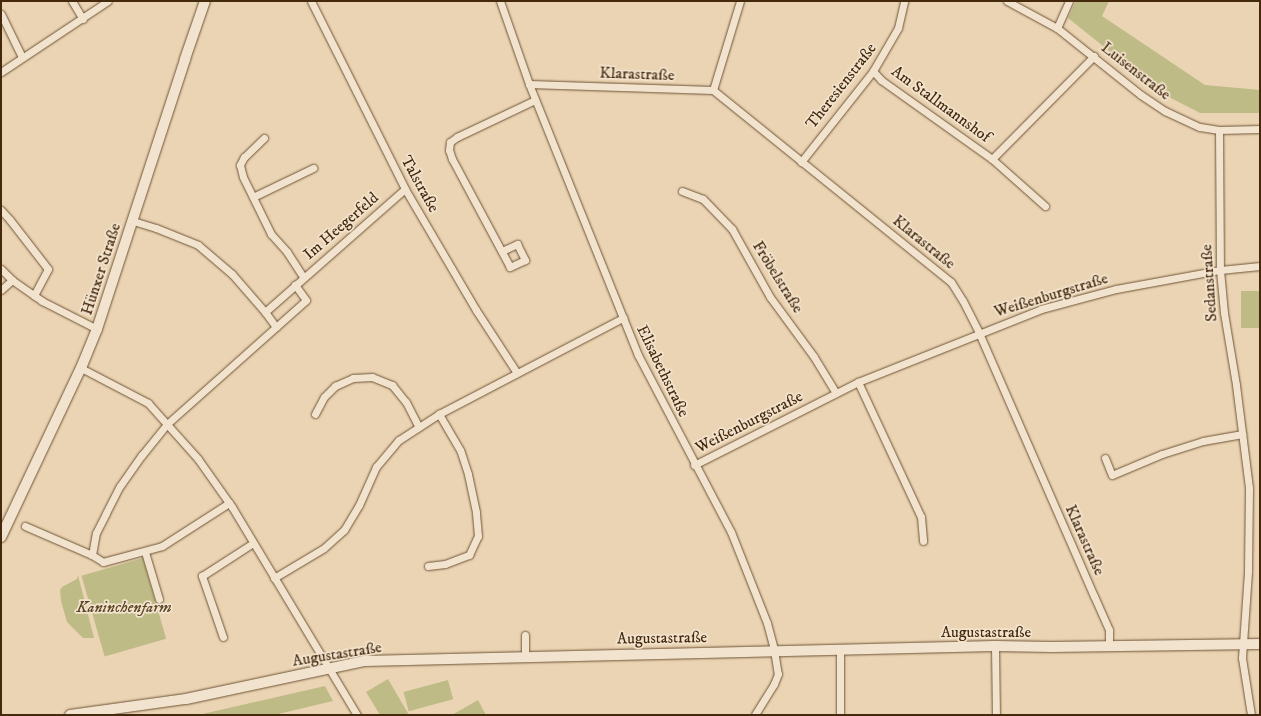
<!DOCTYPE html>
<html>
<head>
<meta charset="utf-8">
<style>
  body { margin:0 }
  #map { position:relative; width:1261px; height:716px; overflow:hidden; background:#ebd4b3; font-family:"IM FELL DW Pica",serif }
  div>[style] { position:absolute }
  .green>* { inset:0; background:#bfbb87; transform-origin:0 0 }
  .roads { filter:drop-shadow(0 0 1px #6e5436) drop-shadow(0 0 1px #6e5436) }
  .street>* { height:7px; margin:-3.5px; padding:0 3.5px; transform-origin:3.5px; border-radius:3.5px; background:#f2e3ce }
  .secondary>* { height:10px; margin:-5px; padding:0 5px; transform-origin:5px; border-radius:5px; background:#f2e3ce }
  span { translate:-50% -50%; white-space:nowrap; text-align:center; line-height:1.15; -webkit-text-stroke:3.5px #f2e3ce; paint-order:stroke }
  .street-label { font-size:16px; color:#45290d }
  .park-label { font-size:16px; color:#5d4625; font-style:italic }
  .frame { position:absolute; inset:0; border:2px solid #45290d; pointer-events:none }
</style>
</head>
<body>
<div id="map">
  <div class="green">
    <div style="clip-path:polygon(1076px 1px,1109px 1px,1102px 16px,1205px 85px,1260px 90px,1260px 113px,1200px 113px,1163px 94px,1068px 18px)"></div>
    <div style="left:1260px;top:291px;width:37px;height:19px;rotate:90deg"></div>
    <div style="left:143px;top:558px;width:84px;height:64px;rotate:74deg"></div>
    <div style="clip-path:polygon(78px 575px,94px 638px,83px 638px,67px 622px,61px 601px,60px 590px,62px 587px,77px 579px)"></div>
    <div style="clip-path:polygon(388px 679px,409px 715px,380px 715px,366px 692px)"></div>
    <div style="left:448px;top:680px;width:20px;height:46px;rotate:75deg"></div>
    <div style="clip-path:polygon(325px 686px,333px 701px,274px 715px,198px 715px)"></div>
    <div style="clip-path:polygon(478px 700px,486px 715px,452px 715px)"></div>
  </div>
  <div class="roads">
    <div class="street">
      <div style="left:72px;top:1px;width:21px;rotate:59deg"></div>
      <div style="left:311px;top:1px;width:210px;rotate:63.4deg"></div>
      <div style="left:405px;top:189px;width:140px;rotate:59.6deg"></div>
      <div style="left:476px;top:310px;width:75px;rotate:56.9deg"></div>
      <div style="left:500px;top:1px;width:88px;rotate:70.7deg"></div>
      <div style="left:529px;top:84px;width:292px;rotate:68.1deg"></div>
      <div style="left:638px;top:355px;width:200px;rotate:62.3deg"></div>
      <div style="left:731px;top:532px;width:98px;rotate:68.4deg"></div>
      <div style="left:767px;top:623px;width:28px;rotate:75deg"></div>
      <div style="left:774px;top:650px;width:24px;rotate:81deg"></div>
      <div style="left:778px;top:674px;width:11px;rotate:112deg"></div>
      <div style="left:774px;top:684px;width:36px;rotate:122deg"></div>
      <div style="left:1007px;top:1px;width:57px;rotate:28.4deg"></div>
      <div style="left:1057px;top:28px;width:107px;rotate:38.6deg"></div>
      <div style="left:1141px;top:95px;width:29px;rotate:34deg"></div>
      <div style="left:1165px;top:111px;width:38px;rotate:25deg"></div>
      <div style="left:1200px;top:127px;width:19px;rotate:9deg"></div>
      <div style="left:1219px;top:130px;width:41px;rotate:-1.4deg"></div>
      <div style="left:1px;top:14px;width:48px;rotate:64deg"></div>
      <div style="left:1057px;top:28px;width:30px;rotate:-66deg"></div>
      <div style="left:873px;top:71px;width:12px;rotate:48deg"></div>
      <div style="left:881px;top:80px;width:136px;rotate:35.4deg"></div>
      <div style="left:992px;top:159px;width:145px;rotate:-45.3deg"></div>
      <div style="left:1px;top:72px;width:128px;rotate:-33.6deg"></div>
      <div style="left:529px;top:84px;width:184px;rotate:1.9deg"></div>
      <div style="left:713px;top:90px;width:306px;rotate:38.9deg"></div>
      <div style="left:951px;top:282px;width:22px;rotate:58deg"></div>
      <div style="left:963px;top:301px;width:36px;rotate:63deg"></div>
      <div style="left:979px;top:333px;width:287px;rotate:66.4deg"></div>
      <div style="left:1094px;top:596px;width:37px;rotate:66deg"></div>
      <div style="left:1109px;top:630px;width:16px;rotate:90deg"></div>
      <div style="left:713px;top:90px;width:93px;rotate:-73.1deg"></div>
      <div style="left:1219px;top:130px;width:140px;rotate:89.6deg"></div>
      <div style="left:1220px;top:270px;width:43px;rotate:84.7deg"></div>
      <div style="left:1224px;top:313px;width:73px;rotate:80.5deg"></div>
      <div style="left:1236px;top:385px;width:104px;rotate:82.8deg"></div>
      <div style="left:1249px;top:488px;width:84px;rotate:90.7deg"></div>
      <div style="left:1248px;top:572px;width:86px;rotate:94deg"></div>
      <div style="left:1242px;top:658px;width:58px;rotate:81deg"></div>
      <div style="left:264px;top:138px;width:28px;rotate:136deg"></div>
      <div style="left:244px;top:157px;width:9px;rotate:117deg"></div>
      <div style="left:240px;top:165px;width:12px;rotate:76deg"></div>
      <div style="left:243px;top:177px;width:64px;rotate:63.8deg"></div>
      <div style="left:271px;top:234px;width:24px;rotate:48deg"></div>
      <div style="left:287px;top:252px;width:30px;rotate:57deg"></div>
      <div style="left:992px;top:159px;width:71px;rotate:41.6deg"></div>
      <div style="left:801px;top:162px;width:116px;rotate:-51.6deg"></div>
      <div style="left:873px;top:71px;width:50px;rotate:-59.8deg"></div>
      <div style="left:898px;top:28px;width:28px;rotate:-77deg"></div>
      <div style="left:682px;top:191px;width:22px;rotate:21deg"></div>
      <div style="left:703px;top:199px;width:42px;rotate:46deg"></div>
      <div style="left:732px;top:229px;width:78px;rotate:60.8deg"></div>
      <div style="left:770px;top:297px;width:74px;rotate:53.7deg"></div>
      <div style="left:814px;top:357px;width:42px;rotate:58.6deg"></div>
      <div style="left:253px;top:197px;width:67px;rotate:-25.8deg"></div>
      <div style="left:1px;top:210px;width:13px;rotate:48deg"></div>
      <div style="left:10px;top:220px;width:62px;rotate:52.2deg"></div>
      <div style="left:48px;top:269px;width:30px;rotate:118deg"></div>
      <div style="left:133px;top:221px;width:24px;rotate:17deg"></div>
      <div style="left:156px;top:228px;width:45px;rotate:22deg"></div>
      <div style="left:198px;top:245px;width:45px;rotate:40.5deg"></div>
      <div style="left:232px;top:274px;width:50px;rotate:49deg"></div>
      <div style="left:502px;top:251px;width:17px;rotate:-25deg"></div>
      <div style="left:517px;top:244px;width:18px;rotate:63deg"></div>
      <div style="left:525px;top:260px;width:17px;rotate:155deg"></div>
      <div style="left:510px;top:267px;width:123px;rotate:-118.2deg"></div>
      <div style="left:452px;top:159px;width:9px;rotate:-108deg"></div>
      <div style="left:449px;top:150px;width:8px;rotate:-83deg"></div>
      <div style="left:450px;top:142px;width:9px;rotate:-36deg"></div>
      <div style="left:457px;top:137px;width:86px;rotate:-25.4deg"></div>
      <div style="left:1px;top:269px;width:16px;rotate:45deg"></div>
      <div style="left:12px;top:280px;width:37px;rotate:35deg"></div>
      <div style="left:42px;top:301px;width:62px;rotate:27deg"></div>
      <div style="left:1px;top:290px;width:15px;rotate:-42deg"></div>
      <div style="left:276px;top:327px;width:19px;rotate:-126deg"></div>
      <div style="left:265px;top:312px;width:186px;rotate:-41.3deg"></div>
      <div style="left:81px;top:368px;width:76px;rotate:27.6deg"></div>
      <div style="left:148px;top:403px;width:75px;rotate:48.2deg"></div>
      <div style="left:198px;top:459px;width:59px;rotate:54.7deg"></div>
      <div style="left:232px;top:507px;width:243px;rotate:59deg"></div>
      <div style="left:858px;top:382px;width:149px;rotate:65deg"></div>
      <div style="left:921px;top:517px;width:24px;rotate:85deg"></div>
      <div style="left:315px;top:414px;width:19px;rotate:-62deg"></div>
      <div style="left:324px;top:397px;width:16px;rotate:-45deg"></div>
      <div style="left:335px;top:386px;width:20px;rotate:-24deg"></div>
      <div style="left:353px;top:378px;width:19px;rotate:-3deg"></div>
      <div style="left:372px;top:377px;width:22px;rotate:22deg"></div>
      <div style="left:392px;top:385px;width:22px;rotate:51deg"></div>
      <div style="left:406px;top:402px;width:28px;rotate:63deg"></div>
      <div style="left:1105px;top:458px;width:18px;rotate:68deg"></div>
      <div style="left:1112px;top:475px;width:54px;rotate:-22.8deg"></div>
      <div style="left:1162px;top:454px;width:43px;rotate:-17.6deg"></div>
      <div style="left:1203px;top:441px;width:40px;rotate:-10deg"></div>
      <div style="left:694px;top:465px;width:184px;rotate:-26.8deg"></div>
      <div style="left:858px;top:382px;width:197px;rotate:-21.7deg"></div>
      <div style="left:1041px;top:309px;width:78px;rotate:-14.9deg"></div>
      <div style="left:1116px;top:289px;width:106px;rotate:-10.4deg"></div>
      <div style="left:1220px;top:270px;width:40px;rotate:-5.7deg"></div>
      <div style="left:25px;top:526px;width:73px;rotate:23.4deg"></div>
      <div style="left:92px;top:555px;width:13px;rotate:32deg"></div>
      <div style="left:103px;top:562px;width:61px;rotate:-15.2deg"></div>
      <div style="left:162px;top:546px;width:80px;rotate:-32.7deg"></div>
      <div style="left:145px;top:552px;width:49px;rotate:73.4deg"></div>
      <div style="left:92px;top:555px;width:22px;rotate:-80deg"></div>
      <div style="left:96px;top:533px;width:22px;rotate:-63deg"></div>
      <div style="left:106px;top:513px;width:30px;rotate:-63deg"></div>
      <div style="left:120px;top:486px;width:38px;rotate:-55deg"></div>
      <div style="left:142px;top:455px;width:40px;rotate:-51deg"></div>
      <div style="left:167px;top:424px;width:186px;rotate:-41.7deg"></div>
      <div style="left:306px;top:300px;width:19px;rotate:-126deg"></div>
      <div style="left:428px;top:566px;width:17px;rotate:-7deg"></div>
      <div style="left:445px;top:564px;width:26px;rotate:-21deg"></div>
      <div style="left:469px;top:555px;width:21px;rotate:-65deg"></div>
      <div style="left:478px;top:536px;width:24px;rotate:-95deg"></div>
      <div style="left:476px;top:512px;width:39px;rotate:-102deg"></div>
      <div style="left:468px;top:474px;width:25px;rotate:-108deg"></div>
      <div style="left:460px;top:450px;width:42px;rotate:-120.3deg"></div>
      <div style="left:274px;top:578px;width:58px;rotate:-31deg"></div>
      <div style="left:324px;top:548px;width:27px;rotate:-42deg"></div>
      <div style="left:344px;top:530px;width:29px;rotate:-59deg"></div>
      <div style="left:359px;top:505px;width:42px;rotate:-65.9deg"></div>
      <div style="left:376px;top:467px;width:35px;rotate:-50deg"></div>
      <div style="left:399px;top:440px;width:48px;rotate:-33deg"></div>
      <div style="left:439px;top:414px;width:208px;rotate:-27.6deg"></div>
      <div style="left:525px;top:635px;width:21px;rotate:90deg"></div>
      <div style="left:223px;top:637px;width:65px;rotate:-109deg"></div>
      <div style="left:202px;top:576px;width:61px;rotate:-32.9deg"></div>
      <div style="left:995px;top:646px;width:69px;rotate:89.2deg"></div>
      <div style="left:840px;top:649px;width:66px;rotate:90deg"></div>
    </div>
    <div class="secondary">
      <div style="left:1px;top:537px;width:187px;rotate:-64.7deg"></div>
      <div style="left:81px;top:368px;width:42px;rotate:-67.7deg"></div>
      <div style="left:97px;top:329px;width:284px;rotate:-71.9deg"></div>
      <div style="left:185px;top:59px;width:61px;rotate:-71deg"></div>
      <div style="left:70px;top:715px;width:117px;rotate:-7.9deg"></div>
      <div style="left:186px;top:699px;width:183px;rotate:-12deg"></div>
      <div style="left:365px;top:661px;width:630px;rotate:-1.36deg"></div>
      <div style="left:995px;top:646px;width:57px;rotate:1deg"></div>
      <div style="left:1052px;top:647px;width:208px;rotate:-0.8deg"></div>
    </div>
  </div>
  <div class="street-label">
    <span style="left:1136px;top:71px;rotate:38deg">Luisenstraße</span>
    <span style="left:637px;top:74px;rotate:2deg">Klarastraße</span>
    <span style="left:841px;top:86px;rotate:-52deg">Theresienstraße</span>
    <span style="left:941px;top:104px;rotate:36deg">Am Stallmannshof</span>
    <span style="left:420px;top:184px;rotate:61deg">Talstraße</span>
    <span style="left:341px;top:226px;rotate:-41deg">Im Heegerfeld</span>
    <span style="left:924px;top:242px;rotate:39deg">Klarastraße</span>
    <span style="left:101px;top:269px;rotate:-72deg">Hünxer Straße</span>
    <span style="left:778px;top:277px;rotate:58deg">Fröbelstraße</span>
    <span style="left:1209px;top:283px;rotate:-94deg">Sedanstraße</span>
    <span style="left:1051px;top:295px;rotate:-17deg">Weißenburgstraße</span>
    <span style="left:663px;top:371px;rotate:64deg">Elisabethstraße</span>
    <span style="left:749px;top:422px;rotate:-27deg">Weißenburgstraße</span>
    <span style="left:1085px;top:540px;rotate:66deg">Klarastraße</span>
    <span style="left:986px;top:632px">Augustastraße</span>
    <span style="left:662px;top:638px;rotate:-1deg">Augustastraße</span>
    <span style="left:337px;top:654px;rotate:-9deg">Augustastraße</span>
  </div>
  <div class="park-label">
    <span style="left:124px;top:607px">Kaninchenfarm</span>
  </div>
  <div class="frame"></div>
</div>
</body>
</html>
